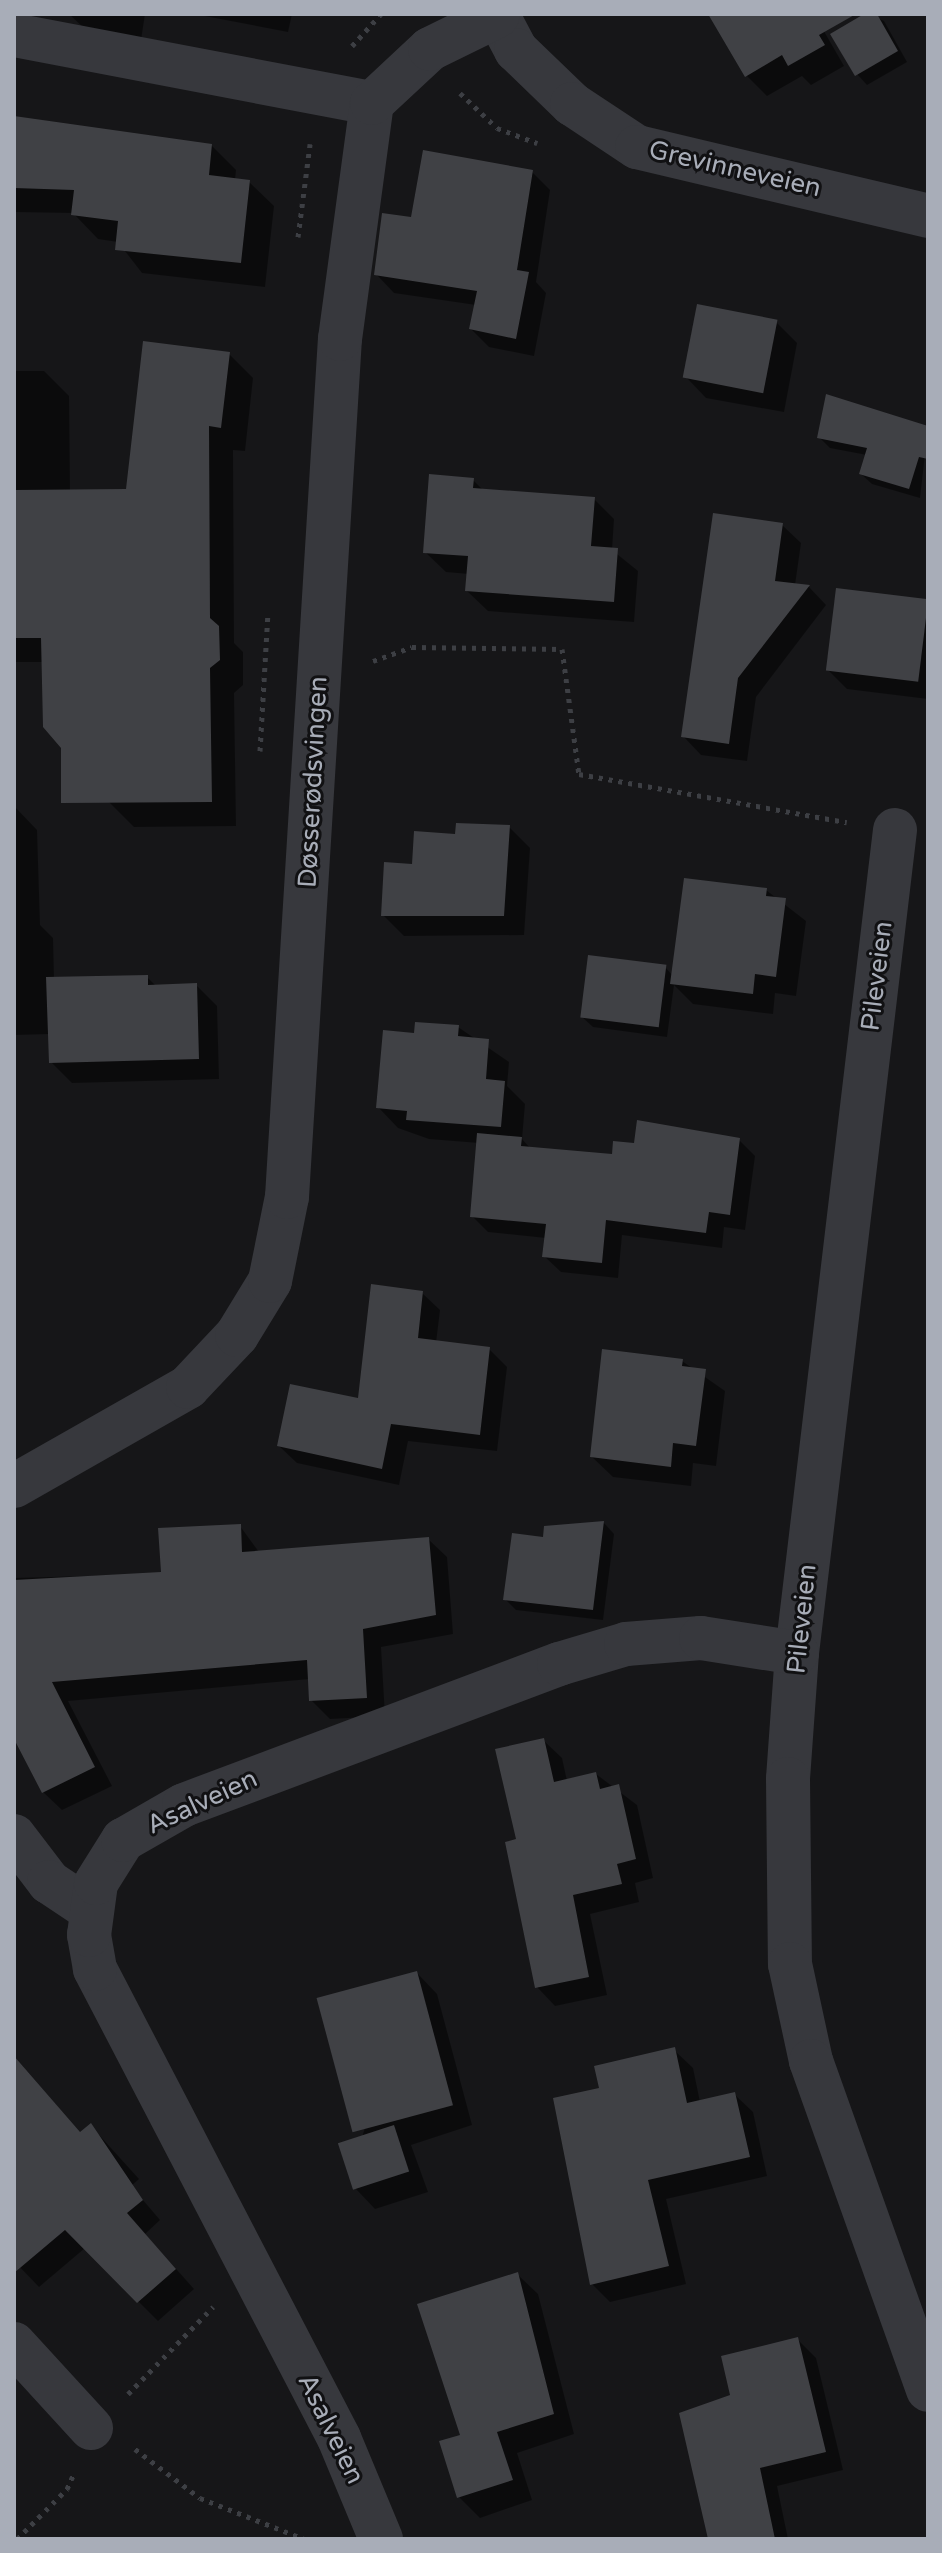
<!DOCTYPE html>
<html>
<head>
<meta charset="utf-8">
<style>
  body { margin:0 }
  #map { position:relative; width:942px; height:2553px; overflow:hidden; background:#161618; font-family:"Varela Round",sans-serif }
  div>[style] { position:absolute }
  .shadow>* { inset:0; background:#0007 }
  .building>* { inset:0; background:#404145; transform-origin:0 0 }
  .path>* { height:5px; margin-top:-2.5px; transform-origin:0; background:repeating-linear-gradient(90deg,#3d3f44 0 4px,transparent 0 10px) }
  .minor>* { height:44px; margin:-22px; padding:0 22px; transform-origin:22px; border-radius:22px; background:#37383d }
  span { translate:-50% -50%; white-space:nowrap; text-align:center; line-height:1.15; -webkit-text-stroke:6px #111113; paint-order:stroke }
  .street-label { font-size:26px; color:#a8adb8 }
  .frame { position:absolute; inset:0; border:16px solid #a8adb8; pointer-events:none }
</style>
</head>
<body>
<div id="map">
  <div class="shadow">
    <div style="clip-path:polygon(69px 14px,145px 14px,141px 40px,86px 30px)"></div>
    <div style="clip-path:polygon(194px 14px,292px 14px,288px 32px)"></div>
    <div style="clip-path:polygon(716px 14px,814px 14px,844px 66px,811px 85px,802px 76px,767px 96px,746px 75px)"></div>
    <div style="clip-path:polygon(868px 14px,884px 21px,907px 62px,867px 85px,857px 74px)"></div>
    <div style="clip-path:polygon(14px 118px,212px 146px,236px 170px,235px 180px,249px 182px,274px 206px,265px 287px,142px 273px,118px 242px,98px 239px,73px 213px,14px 212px)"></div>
    <div style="clip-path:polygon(532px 172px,550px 190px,536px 282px,546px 293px,534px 356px,489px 347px,471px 329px,476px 305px,394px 293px,376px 274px)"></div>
    <div style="clip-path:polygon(776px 322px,797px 343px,784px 412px,706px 398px,686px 377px)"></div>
    <div style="clip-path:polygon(229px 354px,253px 378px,245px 451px,233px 450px,234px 643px,243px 652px,243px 685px,234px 693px,236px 826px,134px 827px,109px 802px,44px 662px,14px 662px,14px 371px,44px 371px,69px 396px,70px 491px,128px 491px)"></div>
    <div style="clip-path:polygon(928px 428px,920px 498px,872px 484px,861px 474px,867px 455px,830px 448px,820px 438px)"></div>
    <div style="clip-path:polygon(473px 480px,484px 491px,594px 499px,614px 519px,612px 550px,638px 571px,634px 622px,488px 611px,467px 591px,469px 574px,446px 572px,425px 552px)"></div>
    <div style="clip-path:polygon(782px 525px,801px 543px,795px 585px,809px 587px,826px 605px,756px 697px,747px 761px,701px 755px,683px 736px)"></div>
    <div style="clip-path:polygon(928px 602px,928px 699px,847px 689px,828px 670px)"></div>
    <div style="clip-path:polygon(14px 806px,37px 830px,40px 925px,53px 938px,54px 979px,147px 977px,157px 987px,196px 985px,217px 1006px,219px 1079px,72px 1083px,51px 1062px,50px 1034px,14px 1035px)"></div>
    <div style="clip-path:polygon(509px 827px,530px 848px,524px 935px,404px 936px,383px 915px,414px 866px,457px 836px)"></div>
    <div style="clip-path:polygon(766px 890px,806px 921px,796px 996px,775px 993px,773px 1014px,693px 1004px,674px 985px,667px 1037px,593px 1027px,582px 1017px,665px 967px,673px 976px)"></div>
    <div style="clip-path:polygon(458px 1027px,509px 1062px,507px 1086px,525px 1104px,522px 1139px,531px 1149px,613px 1157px,636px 1146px,639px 1122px,738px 1139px,755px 1156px,745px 1230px,724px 1227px,722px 1248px,622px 1235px,618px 1278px,561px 1272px,544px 1256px,546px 1238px,488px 1232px,472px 1216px,479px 1143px,429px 1139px,398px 1128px,378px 1107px,416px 1035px)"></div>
    <div style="clip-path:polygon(422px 1293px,440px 1310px,436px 1343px,489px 1349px,507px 1367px,497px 1451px,408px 1441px,399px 1485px,297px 1463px,279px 1446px,360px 1401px)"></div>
    <div style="clip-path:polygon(682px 1361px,725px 1391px,716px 1466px,693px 1463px,691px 1486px,613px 1477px,592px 1457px)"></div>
    <div style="clip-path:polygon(604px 1523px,614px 1534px,603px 1620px,516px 1610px,505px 1599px)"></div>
    <div style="clip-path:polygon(240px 1526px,259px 1552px,428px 1539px,447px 1557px,453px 1634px,381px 1647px,385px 1716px,330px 1719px,311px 1700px,310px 1679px,68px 1701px,112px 1786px,62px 1810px,43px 1792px,14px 1734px,14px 1578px,163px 1574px)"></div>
    <div style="clip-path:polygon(543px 1740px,562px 1758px,567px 1781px,596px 1774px,637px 1805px,653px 1878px,635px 1883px,639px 1902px,590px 1914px,607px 1995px,555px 2006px,537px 1987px,518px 1841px)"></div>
    <div style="clip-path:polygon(417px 1973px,437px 1994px,472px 2125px,411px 2145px,428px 2192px,375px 2209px,355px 2188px,363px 2134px)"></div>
    <div style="clip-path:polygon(674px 2050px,693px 2068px,700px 2102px,734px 2094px,753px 2112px,767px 2176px,666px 2199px,686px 2284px,610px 2302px,592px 2284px,602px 2089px)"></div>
    <div style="clip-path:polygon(14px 2056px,81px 2134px,91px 2126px,139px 2179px,131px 2186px,160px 2220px,145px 2234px,194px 2289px,158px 2321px,85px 2248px,39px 2287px,14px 2261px)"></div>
    <div style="clip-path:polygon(517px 2274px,538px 2294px,574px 2434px,517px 2453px,532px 2500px,480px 2518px,459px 2497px,463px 2436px)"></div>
    <div style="clip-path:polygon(798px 2340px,816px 2358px,843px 2470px,777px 2486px,788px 2539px,709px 2539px,733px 2396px)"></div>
  </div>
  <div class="building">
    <div style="clip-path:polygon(708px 14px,856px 14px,819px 35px,825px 45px,788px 66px,782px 55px,745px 77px)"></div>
    <div style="clip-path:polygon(864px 14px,877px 14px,898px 51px,855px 76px,830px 34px)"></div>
    <div style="clip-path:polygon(14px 116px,212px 144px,209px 175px,250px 180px,241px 263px,115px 250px,118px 221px,71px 215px,74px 190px,14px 188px)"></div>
    <div style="clip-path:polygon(423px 150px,533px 170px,517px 270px,529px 272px,516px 339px,469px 329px,477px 291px,374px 275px,382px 213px,411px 217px)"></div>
    <div style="left:697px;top:304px;width:82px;height:75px;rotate:11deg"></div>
    <div style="clip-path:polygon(143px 341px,230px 352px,221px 428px,209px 426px,210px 618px,219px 626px,220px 660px,210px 668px,212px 802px,61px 803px,61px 748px,43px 727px,41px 638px,14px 638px,14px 490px,126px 489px)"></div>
    <div style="clip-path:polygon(826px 394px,928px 426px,928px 459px,919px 457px,909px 489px,859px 474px,867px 448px,817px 438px)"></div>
    <div style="clip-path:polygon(429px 474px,474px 478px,473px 488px,595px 497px,591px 546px,618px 548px,614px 602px,465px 591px,468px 556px,423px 553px)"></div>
    <div style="clip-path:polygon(713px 513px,783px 523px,775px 581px,810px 585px,738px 678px,729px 744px,681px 737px)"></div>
    <div style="left:836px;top:588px;width:93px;height:83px;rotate:7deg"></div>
    <div style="clip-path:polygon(456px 823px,510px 825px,504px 916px,381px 916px,384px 862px,412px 864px,414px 831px,455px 834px)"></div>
    <div style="clip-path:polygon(684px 878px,767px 888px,766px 896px,786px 898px,776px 977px,755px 974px,753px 994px,670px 984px)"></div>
    <div style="left:588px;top:955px;width:79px;height:63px;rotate:7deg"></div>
    <div style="clip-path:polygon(148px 975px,148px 985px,197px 983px,199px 1059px,49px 1063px,46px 977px)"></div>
    <div style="clip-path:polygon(415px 1022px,459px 1025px,458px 1036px,489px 1039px,486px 1079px,505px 1081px,501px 1127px,406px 1120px,407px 1111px,376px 1108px,383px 1030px,414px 1033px)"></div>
    <div style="clip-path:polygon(637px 1120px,740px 1138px,730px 1215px,709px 1212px,706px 1233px,606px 1220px,602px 1263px,542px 1257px,546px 1224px,470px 1217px,477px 1133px,522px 1137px,521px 1146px,612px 1154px,613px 1141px,634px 1143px)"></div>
    <div style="clip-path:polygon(371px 1284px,423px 1291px,418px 1338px,490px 1347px,480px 1435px,391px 1424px,382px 1469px,277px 1446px,290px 1384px,358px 1398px)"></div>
    <div style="clip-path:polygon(602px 1349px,683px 1359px,682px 1366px,706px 1369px,696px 1446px,673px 1443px,671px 1467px,590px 1457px)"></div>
    <div style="clip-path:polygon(604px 1521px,593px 1610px,503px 1600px,512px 1533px,543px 1537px,544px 1526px)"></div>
    <div style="clip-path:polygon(241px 1524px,242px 1552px,429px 1537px,436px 1615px,363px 1629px,367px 1698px,309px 1701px,307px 1660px,52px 1682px,95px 1767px,42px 1793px,14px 1739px,14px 1580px,161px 1572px,158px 1528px)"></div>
    <div style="clip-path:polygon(544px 1738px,554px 1782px,596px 1772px,600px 1789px,619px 1784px,636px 1859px,617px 1864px,622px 1884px,573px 1895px,589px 1977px,535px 1988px,505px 1842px,516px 1839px,495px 1749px)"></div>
    <div style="left:417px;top:1971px;width:139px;height:104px;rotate:75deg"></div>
    <div style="clip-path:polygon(675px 2047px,687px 2103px,735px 2092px,750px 2157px,648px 2180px,669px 2266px,590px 2285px,553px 2098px,599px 2088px,594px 2066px)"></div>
    <div style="clip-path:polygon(14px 2056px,80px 2132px,91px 2123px,143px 2200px,127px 2213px,176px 2269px,137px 2303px,65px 2230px,14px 2273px)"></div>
    <div style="left:394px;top:2125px;width:49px;height:59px;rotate:72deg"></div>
    <div style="clip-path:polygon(518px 2272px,554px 2414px,497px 2432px,513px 2480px,457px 2498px,439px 2441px,460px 2435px,417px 2304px)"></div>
    <div style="clip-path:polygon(798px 2337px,826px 2452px,760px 2468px,775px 2539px,708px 2539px,679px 2413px,730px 2395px,721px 2356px)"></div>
  </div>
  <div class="path">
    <div style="left:352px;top:46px;width:43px;rotate:-47.8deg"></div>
    <div style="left:460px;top:93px;width:51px;rotate:43.4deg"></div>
    <div style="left:497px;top:128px;width:43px;rotate:20.6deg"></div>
    <div style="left:298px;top:237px;width:94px;rotate:-82.6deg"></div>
    <div style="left:373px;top:661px;width:41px;rotate:-19.7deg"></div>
    <div style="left:412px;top:647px;width:150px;rotate:0.8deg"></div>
    <div style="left:562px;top:649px;width:126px;rotate:82.3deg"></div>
    <div style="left:579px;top:774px;width:272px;rotate:10.2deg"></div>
    <div style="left:260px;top:751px;width:137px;rotate:-86.7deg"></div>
    <div style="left:128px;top:2394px;width:122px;rotate:-45.7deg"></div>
    <div style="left:135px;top:2449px;width:81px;rotate:37deg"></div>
    <div style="left:200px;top:2498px;width:112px;rotate:21.5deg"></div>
    <div style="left:17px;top:2539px;width:71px;rotate:-45deg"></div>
    <div style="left:67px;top:2489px;width:17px;rotate:-66deg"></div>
  </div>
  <div class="minor">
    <div style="left:497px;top:14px;width:41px;rotate:62.2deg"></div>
    <div style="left:516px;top:50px;width:78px;rotate:44deg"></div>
    <div style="left:572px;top:104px;width:78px;rotate:33.5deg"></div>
    <div style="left:637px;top:147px;width:299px;rotate:13.3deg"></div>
    <div style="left:14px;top:35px;width:364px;rotate:10.8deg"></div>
    <div style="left:895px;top:830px;width:829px;rotate:96.79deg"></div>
    <div style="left:797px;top:1653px;width:126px;rotate:94.1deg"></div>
    <div style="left:788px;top:1779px;width:185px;rotate:89.4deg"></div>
    <div style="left:790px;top:1964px;width:99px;rotate:77.8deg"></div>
    <div style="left:811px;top:2061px;width:349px;rotate:70.4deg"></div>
    <div style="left:14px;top:1486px;width:200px;rotate:-29.6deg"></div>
    <div style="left:188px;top:1387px;width:71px;rotate:-46.7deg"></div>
    <div style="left:237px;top:1335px;width:63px;rotate:-58.6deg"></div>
    <div style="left:270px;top:1281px;width:86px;rotate:-78.6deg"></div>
    <div style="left:287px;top:1197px;width:860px;rotate:-86.47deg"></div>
    <div style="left:340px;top:339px;width:238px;rotate:-82.3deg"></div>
    <div style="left:372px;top:103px;width:79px;rotate:-43deg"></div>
    <div style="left:430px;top:49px;width:75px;rotate:-26.2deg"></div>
    <div style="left:14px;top:1836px;width:58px;rotate:52.7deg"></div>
    <div style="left:49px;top:1882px;width:50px;rotate:33.7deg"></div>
    <div style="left:14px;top:2344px;width:114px;rotate:47.5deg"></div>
    <div style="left:381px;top:2539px;width:109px;rotate:-112.6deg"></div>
    <div style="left:339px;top:2438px;width:529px;rotate:-117.49deg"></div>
    <div style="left:95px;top:1969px;width:35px;rotate:-100deg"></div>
    <div style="left:89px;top:1935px;width:52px;rotate:-82.3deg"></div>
    <div style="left:96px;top:1883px;width:51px;rotate:-57.9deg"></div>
    <div style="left:123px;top:1840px;width:70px;rotate:-29.8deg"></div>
    <div style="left:184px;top:1805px;width:401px;rotate:-20.6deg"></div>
    <div style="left:559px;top:1664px;width:70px;rotate:-16.6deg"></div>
    <div style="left:626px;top:1644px;width:75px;rotate:-4.6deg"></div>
    <div style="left:701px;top:1638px;width:97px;rotate:8.9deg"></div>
  </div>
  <div class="street-label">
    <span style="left:735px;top:169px;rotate:13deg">Grevinneveien</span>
    <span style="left:313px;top:782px;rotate:-87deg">Døsserødsvingen</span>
    <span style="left:877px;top:976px;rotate:-83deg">Pileveien</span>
    <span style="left:802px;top:1619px;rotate:-84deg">Pileveien</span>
    <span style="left:202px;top:1802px;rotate:-25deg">Asalveien</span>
    <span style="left:331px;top:2429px;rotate:64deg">Asalveien</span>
  </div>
  <div class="frame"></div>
</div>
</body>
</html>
